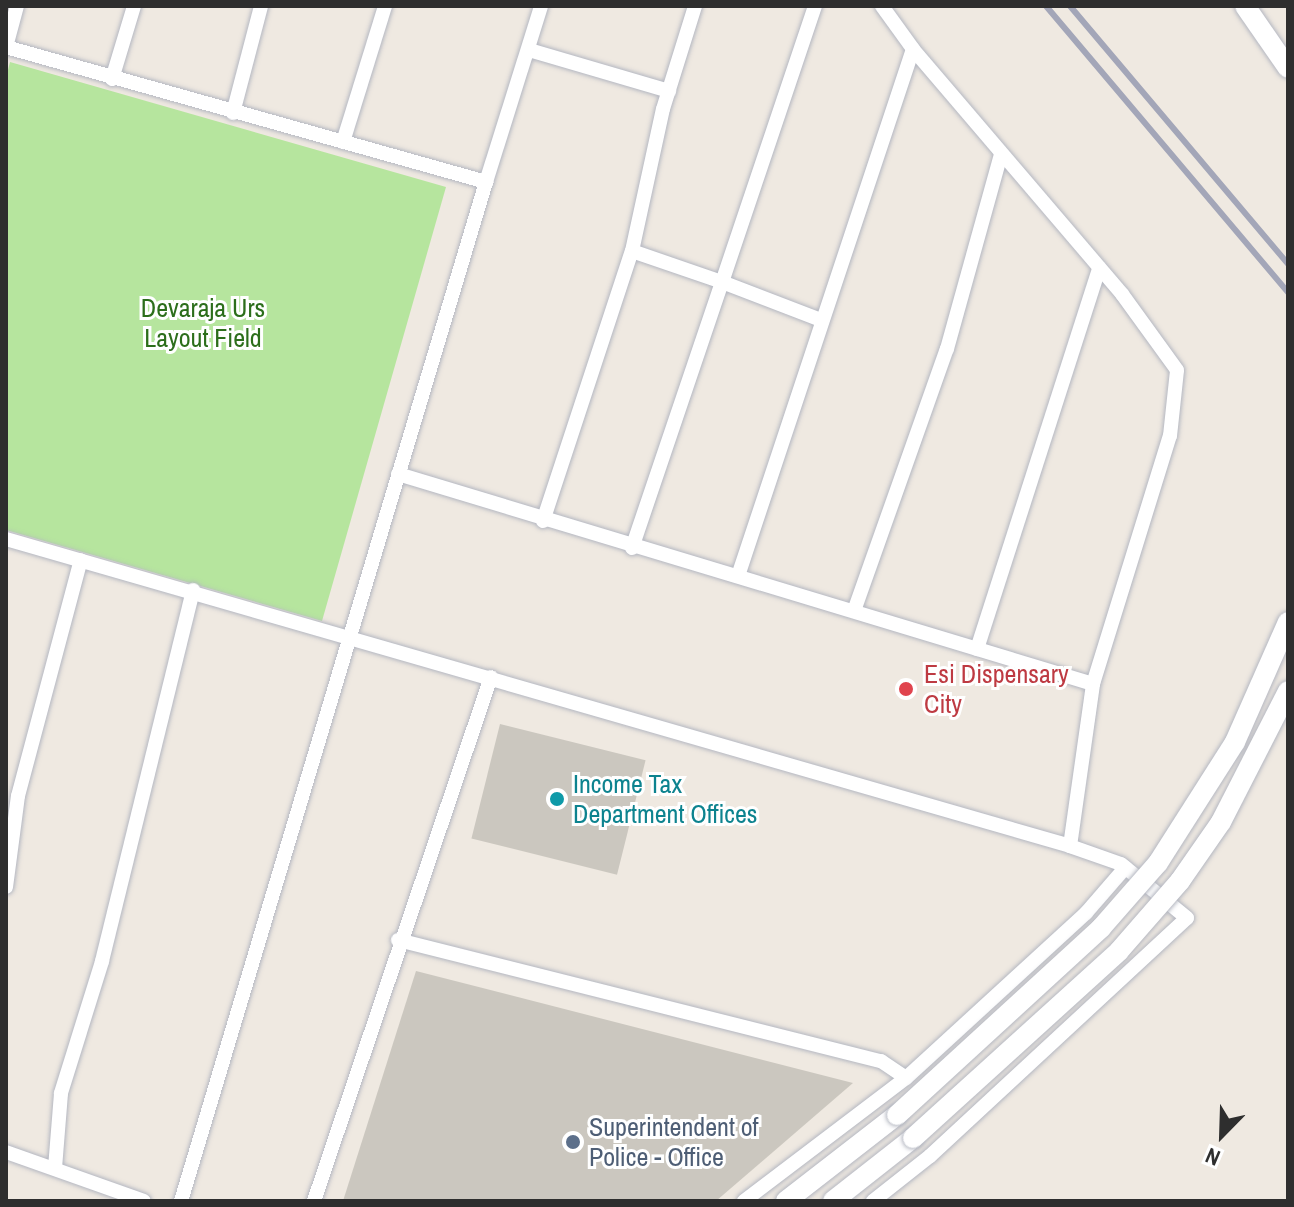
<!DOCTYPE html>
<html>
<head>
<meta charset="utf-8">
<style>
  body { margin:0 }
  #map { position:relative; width:1294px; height:1207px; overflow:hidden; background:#efe9e1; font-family:"Archivo Narrow",sans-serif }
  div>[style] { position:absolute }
  .green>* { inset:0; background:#b6e59e }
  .building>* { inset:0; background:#cbc7bf; transform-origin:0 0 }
  .roads { filter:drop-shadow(0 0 2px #b4b7c1) drop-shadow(0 0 2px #b4b7c1) }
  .street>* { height:14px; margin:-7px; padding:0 7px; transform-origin:7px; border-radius:7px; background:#fff }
  .secondary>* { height:20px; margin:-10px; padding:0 10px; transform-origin:10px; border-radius:10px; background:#fff }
  .rail>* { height:6px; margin:-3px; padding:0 3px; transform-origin:3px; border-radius:3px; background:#a3a6b8 }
  .bridges { filter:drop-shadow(0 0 2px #b4b7c1) drop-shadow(0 0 2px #b4b7c1) }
  .secondary-bridge>* { height:20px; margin:-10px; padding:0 10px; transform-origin:10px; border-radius:10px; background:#fff }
  .dots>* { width:22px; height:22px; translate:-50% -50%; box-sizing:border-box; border:4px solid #fff; border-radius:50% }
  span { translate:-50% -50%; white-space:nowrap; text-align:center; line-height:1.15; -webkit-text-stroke:6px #fff; paint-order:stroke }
  .park-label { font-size:26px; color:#2c6e1b }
  .health-label { font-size:26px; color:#be3a42 }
  .left { translate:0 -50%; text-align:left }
  .culture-label { font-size:26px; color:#0d838f }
  .service-label { font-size:26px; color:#4e5e75 }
  .frame { position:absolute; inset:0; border:8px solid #2e2e2e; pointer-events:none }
  .north { position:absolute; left:1182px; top:1095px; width:80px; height:80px; -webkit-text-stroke:6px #fff; paint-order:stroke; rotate:203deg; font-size:22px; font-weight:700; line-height:32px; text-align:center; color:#2e2e2e }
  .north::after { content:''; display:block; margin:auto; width:28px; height:36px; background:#2e2e2e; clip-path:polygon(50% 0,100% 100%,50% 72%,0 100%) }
</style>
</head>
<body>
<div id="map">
  <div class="green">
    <div style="clip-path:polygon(10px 62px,446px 187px,322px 621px,6px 530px,6px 78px)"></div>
  </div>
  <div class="building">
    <div style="left:500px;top:724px;width:150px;height:118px;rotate:14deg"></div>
    <div style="clip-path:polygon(416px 971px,853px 1083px,716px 1201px,343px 1201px)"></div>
  </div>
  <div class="roads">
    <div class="street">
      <div style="left:815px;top:6px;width:291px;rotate:108.6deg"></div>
      <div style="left:722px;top:282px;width:106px;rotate:21deg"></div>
      <div style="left:6px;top:47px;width:499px;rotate:15.7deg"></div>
      <div style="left:486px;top:182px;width:1064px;rotate:106.66deg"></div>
      <div style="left:6px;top:47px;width:42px;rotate:-75deg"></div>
      <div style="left:529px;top:50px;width:146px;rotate:16.3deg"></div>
      <div style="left:112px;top:79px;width:76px;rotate:-73.2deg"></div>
      <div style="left:233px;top:113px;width:111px;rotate:-75.3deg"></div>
      <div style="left:343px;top:142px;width:142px;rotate:-72.8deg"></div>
      <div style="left:486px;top:182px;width:184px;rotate:-72.6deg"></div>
      <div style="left:398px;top:474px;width:726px;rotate:16.81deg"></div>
      <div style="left:543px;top:521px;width:284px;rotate:-71.8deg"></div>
      <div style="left:6px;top:539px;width:1107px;rotate:16.09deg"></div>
      <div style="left:632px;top:548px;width:281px;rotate:-71.3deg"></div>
      <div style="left:722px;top:282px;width:95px;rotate:-161deg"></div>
      <div style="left:632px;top:251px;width:145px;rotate:-77.7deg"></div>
      <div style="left:663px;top:109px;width:108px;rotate:-72.7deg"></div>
      <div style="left:738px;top:576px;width:555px;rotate:-71.63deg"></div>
      <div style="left:854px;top:611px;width:278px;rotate:-70.5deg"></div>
      <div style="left:947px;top:349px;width:202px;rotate:-74.5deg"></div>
      <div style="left:977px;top:649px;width:400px;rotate:-72.2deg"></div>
      <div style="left:6px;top:887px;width:92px;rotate:-82.5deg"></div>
      <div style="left:18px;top:796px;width:244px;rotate:-75.1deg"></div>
      <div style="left:398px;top:940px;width:498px;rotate:14.1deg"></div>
      <div style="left:881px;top:1061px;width:30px;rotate:34deg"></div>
      <div style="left:6px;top:1152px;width:146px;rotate:19.5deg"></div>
      <div style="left:55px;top:1168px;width:75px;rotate:-85.4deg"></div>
      <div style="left:61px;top:1093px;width:138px;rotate:-72.7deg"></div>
      <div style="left:102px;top:961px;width:382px;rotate:-76.2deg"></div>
      <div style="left:314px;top:1201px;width:553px;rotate:-71.34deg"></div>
      <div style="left:744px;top:1201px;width:203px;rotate:-37.2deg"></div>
      <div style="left:906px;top:1078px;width:244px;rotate:-42.5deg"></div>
      <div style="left:1086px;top:913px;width:60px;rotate:-49.1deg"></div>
      <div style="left:873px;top:1201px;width:73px;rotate:-38.3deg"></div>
      <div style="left:930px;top:1156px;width:350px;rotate:-42.8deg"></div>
      <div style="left:1187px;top:918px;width:85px;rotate:-140.7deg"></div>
      <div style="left:1121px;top:864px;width:54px;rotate:-160.6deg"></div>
      <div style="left:1070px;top:846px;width:164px;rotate:-81.9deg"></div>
      <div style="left:1093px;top:684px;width:260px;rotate:-72.8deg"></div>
      <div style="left:1170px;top:436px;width:66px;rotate:-83.9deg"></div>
      <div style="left:1177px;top:370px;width:94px;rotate:-125.9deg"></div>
      <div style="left:1122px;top:294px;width:322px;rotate:-130.5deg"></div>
      <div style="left:913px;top:49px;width:53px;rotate:-125.8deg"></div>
    </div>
    <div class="secondary">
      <div style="left:1245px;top:6px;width:75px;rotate:55.3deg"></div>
      <div style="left:786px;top:1201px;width:140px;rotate:-37.8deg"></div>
      <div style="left:833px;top:1201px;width:102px;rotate:-38.2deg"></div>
    </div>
  </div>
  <div class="rail">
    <div style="left:1046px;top:6px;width:375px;rotate:49.8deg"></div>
    <div style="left:1070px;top:6px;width:338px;rotate:49.8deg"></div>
  </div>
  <div class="bridges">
    <div class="secondary-bridge">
      <div style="left:897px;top:1115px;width:277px;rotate:-42.5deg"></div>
      <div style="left:1101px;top:928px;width:86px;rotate:-48.8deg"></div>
      <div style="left:1158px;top:863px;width:143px;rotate:-57.5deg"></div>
      <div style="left:1235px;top:742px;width:131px;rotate:-66.2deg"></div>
      <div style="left:913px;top:1138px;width:278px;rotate:-42.2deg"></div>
      <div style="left:1119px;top:951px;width:93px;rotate:-48.9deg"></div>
      <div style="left:1180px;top:881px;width:72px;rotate:-55.2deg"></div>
      <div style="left:1221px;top:822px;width:147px;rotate:-62.9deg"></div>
    </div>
  </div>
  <div class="dots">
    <div style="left:906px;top:689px;background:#e0444e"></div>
    <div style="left:557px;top:799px;background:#0f9aa8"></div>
    <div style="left:573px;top:1142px;background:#5c6f8a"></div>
  </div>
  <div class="park-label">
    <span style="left:203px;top:323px">Devaraja Urs<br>Layout Field</span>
  </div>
  <div class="health-label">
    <span class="left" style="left:924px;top:689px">Esi Dispensary<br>City</span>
  </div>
  <div class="culture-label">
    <span class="left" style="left:573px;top:799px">Income Tax<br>Department Offices</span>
  </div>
  <div class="service-label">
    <span class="left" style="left:589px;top:1142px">Superintendent of<br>Police - Office</span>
  </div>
  <div class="frame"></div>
  <div class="north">N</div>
</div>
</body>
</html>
